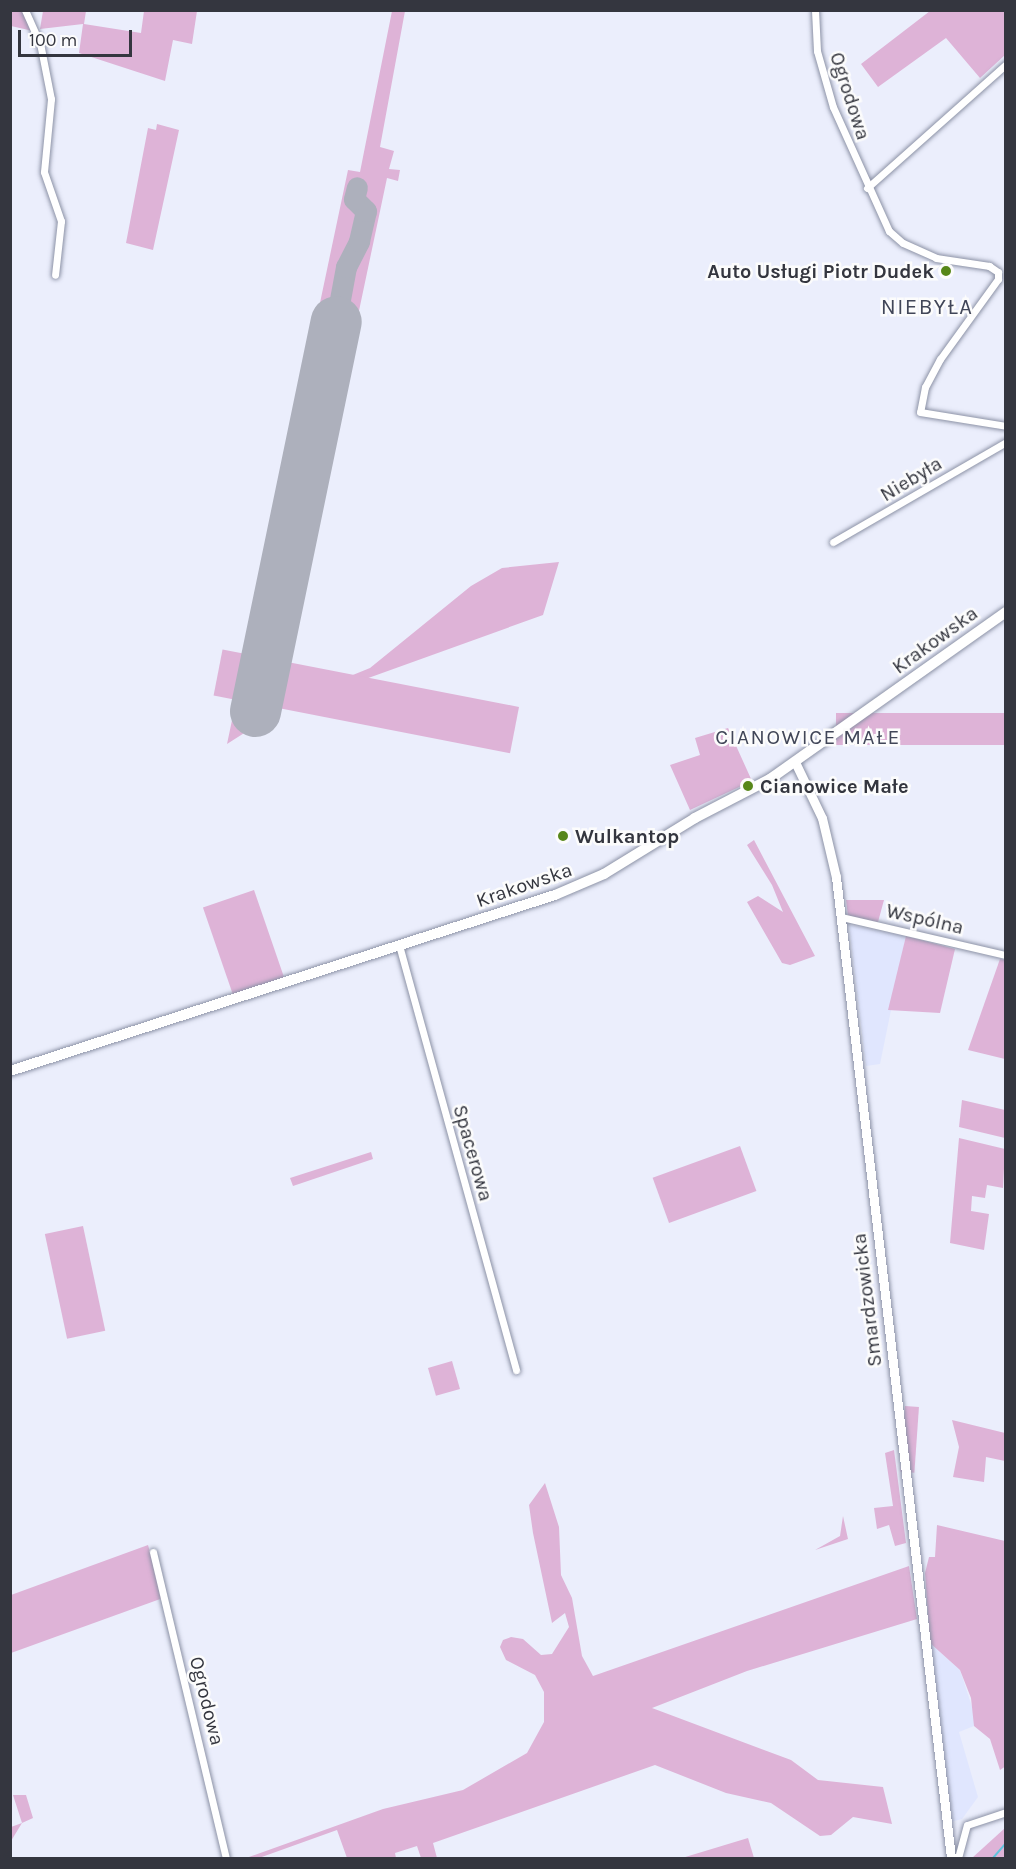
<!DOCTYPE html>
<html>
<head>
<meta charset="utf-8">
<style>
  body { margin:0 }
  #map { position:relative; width:1016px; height:1869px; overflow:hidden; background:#ebeefc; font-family:Karla,sans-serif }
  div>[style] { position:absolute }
  .built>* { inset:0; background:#e0e6fe }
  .green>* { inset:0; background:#deb3d7; transform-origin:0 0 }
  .stream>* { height:2px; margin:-1px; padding:0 1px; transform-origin:1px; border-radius:1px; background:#61c3dc }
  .taxiway>* { height:21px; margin:-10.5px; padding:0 10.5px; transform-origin:10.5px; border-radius:10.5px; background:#adb0bc }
  .runway>* { height:51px; margin:-25.5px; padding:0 25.5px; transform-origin:25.5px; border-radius:25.5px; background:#adb0bc }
  .roads { filter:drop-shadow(0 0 2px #8c92a6) drop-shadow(0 0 2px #8c92a6) }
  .minor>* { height:7px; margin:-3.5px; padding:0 3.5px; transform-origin:3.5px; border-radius:3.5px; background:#fff }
  .tertiary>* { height:9px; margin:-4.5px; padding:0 4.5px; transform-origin:4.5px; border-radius:4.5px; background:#fff }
  .secondary>* { height:10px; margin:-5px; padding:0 5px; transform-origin:5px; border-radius:5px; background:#fff }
  .dots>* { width:16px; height:16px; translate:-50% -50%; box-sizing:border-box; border:3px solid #fcfcfc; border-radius:50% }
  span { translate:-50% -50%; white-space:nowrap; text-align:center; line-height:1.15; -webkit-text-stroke:5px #fcfcfc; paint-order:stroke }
  .street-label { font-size:20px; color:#34363f }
  .poi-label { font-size:20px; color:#34363f; font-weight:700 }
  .right { translate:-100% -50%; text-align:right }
  .left { translate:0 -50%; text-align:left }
  .neighbourhood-label { font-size:21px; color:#414658; letter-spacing:1.5px }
  .quarter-label { font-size:22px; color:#414658; letter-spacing:1.5px }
  .frame { position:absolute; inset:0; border:12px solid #34363f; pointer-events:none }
  .scale { position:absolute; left:18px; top:30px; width:114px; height:27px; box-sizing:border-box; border:3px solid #34363f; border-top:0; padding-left:8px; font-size:18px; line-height:21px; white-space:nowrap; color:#34363f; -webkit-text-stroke:4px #fcfcfc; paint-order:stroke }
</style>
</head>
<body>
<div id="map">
  <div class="built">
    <div style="clip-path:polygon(849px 925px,906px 936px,880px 1064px,866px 1066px)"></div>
    <div style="clip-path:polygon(930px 1643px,960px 1670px,976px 1719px,974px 1726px,959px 1732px,978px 1797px,962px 1819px,950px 1822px)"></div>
  </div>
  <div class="green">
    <div style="clip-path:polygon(11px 11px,22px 11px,33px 31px,11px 26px)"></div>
    <div style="clip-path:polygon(43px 11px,86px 11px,84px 24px,141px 33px,144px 11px,197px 11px,192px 44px,173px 40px,165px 81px,79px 53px,83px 24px,40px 29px)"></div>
    <div style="clip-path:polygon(392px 11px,405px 11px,380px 147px,394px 151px,389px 169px,400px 170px,398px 181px,387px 178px,274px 714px,227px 744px,348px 170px,360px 172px)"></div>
    <div style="clip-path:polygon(930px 11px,1005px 11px,1005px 55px,980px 78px,946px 38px,878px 87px,861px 64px)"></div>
    <div style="clip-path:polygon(157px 124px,179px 130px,153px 250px,126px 243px,148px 128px,156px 130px)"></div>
    <div style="clip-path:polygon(559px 562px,543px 615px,285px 708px,311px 692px,370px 668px,471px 586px,502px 568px)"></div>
    <div style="left:519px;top:707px;width:47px;height:302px;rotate:101deg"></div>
    <div style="left:1005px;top:713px;width:32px;height:169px;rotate:90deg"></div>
    <div style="clip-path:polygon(728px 728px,752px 781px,690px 810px,670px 765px,700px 755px,695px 738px)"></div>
    <div style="clip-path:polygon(754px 840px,815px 956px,790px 965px,782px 963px,747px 902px,758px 896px,783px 912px,772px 885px,747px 845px)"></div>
    <div style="left:254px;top:890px;width:93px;height:54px;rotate:71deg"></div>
    <div style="clip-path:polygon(846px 900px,884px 900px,878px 922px,848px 916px)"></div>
    <div style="clip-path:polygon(906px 936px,955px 949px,940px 1013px,888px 1010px)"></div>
    <div style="clip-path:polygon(1000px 959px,1005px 960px,1005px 1059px,968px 1050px)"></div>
    <div style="clip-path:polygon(962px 1100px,1005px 1110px,1005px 1138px,959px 1127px)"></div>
    <div style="clip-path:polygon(959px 1138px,1005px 1149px,1003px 1188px,987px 1185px,985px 1198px,972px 1196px,971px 1211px,989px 1214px,984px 1250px,950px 1243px)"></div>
    <div style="left:740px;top:1146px;width:48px;height:93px;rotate:70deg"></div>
    <div style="clip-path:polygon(371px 1152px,373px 1159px,293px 1186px,290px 1178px)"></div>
    <div style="left:83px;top:1226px;width:107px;height:39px;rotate:78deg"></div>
    <div style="left:452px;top:1361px;width:29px;height:25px;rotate:74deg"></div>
    <div style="left:905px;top:1406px;width:14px;height:66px;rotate:4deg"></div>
    <div style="clip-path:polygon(952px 1420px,1005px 1433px,1005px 1461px,986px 1457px,984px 1482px,953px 1477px,959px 1447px)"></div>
    <div style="clip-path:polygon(894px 1450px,906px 1543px,895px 1546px,889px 1525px,877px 1529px,874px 1508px,893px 1506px,885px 1453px)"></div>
    <div style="clip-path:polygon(545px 1483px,559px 1527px,561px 1575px,572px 1598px,582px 1656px,593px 1676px,909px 1566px,917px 1619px,747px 1671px,652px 1708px,791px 1760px,818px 1780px,883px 1787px,892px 1824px,853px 1817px,831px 1835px,820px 1836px,771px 1803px,726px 1793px,655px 1765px,433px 1843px,437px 1858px,421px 1858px,417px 1846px,395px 1853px,396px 1858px,347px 1858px,337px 1830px,259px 1858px,246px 1858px,383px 1809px,463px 1790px,527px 1753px,544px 1722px,544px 1692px,535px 1675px,506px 1660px,500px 1647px,503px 1640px,511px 1637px,523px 1639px,541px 1655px,552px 1654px,569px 1627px,565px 1613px,552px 1623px,533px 1533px,529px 1505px)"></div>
    <div style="clip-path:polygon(843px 1516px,848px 1539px,815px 1550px,840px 1536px)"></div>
    <div style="clip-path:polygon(937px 1525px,1005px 1541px,1006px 1766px,1000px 1770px,990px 1739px,974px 1726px,971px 1698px,960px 1670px,930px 1643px,925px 1573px,929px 1557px,935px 1557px)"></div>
    <div style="clip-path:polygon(148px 1545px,163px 1598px,11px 1653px,11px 1595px)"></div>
    <div style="clip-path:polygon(13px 1795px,26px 1795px,33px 1818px,22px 1823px,11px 1841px,11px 1827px,22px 1823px)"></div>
    <div style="clip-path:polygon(1005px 1828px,1005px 1858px,972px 1858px)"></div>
    <div style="clip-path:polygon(748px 1838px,754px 1858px,682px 1858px)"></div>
  </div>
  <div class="stream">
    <div style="left:993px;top:1858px;width:20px;rotate:-49deg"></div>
  </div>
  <div class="taxiway">
    <div style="left:336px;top:321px;width:55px;rotate:-79.5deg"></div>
    <div style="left:346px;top:267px;width:29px;rotate:-63deg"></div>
    <div style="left:359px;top:241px;width:31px;rotate:-77deg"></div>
    <div style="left:366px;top:211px;width:17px;rotate:-135deg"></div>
    <div style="left:354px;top:199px;width:12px;rotate:-76deg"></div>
  </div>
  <div class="runway">
    <div style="left:255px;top:711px;width:398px;rotate:-78.3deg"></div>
  </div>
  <div class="roads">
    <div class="minor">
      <div style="left:25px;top:10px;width:36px;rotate:66deg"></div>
      <div style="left:40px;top:43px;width:57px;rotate:78.9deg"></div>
      <div style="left:51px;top:99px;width:73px;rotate:95.5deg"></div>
      <div style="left:44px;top:172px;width:52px;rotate:70.9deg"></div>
      <div style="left:61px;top:221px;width:54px;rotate:96.3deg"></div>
      <div style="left:815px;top:10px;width:41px;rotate:87.2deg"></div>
      <div style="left:817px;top:51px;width:58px;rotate:74.1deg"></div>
      <div style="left:833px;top:107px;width:136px;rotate:65.7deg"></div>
      <div style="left:889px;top:231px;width:18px;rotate:41deg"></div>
      <div style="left:903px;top:243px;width:36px;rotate:24deg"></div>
      <div style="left:936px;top:258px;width:54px;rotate:8.6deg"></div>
      <div style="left:989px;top:266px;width:11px;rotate:34deg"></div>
      <div style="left:998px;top:272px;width:7px;rotate:90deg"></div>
      <div style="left:998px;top:279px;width:99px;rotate:125.9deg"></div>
      <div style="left:940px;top:359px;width:32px;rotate:118deg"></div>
      <div style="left:925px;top:387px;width:25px;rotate:101deg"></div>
      <div style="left:920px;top:412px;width:87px;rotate:9.2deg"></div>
      <div style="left:867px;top:188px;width:186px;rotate:-41.7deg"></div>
      <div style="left:833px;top:542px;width:200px;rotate:-30deg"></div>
      <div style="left:841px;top:917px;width:169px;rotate:13deg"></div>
      <div style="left:399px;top:945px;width:441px;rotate:74.6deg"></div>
      <div style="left:153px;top:1552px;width:315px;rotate:76.6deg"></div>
      <div style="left:958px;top:1858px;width:34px;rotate:-75deg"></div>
      <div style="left:967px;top:1825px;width:41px;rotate:-18.4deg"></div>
    </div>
    <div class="tertiary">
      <div style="left:795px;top:762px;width:62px;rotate:64.3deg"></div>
      <div style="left:822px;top:818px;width:61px;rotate:76.7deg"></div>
      <div style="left:836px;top:877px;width:988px;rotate:83.31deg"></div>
    </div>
    <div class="secondary">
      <div style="left:10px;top:1071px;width:573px;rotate:-17.9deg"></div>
      <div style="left:555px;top:895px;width:53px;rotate:-23.2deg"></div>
      <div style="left:604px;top:874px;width:107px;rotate:-31.6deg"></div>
      <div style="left:695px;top:818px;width:85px;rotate:-27.5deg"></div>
      <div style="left:770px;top:779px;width:289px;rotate:-35.3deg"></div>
    </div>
  </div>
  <div class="dots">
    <div style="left:946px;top:271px;background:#578719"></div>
    <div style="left:748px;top:786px;background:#578719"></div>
    <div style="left:563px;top:836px;background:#578719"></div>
  </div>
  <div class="street-label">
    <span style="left:850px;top:96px;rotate:72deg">Ogrodowa</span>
    <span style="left:911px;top:479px;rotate:-31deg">Niebyła</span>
    <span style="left:935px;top:640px;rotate:-36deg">Krakowska</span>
    <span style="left:524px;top:885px;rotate:-19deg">Krakowska</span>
    <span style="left:925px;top:919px;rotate:13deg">Wspólna</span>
    <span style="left:473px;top:1153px;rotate:74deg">Spacerowa</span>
    <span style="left:867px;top:1300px;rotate:-97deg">Smardzowicka</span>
    <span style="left:207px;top:1701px;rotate:76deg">Ogrodowa</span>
  </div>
  <div class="poi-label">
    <span class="right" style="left:934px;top:271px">Auto Usługi Piotr Dudek</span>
    <span class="left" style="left:760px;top:786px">Cianowice Małe</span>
    <span class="left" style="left:575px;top:836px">Wulkantop</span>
  </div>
  <div class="neighbourhood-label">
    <span style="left:808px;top:737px">CIANOWICE MAŁE</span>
  </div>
  <div class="quarter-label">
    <span style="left:927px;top:308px">NIEBYŁA</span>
  </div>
  <div class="frame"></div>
  <div class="scale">100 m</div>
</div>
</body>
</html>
